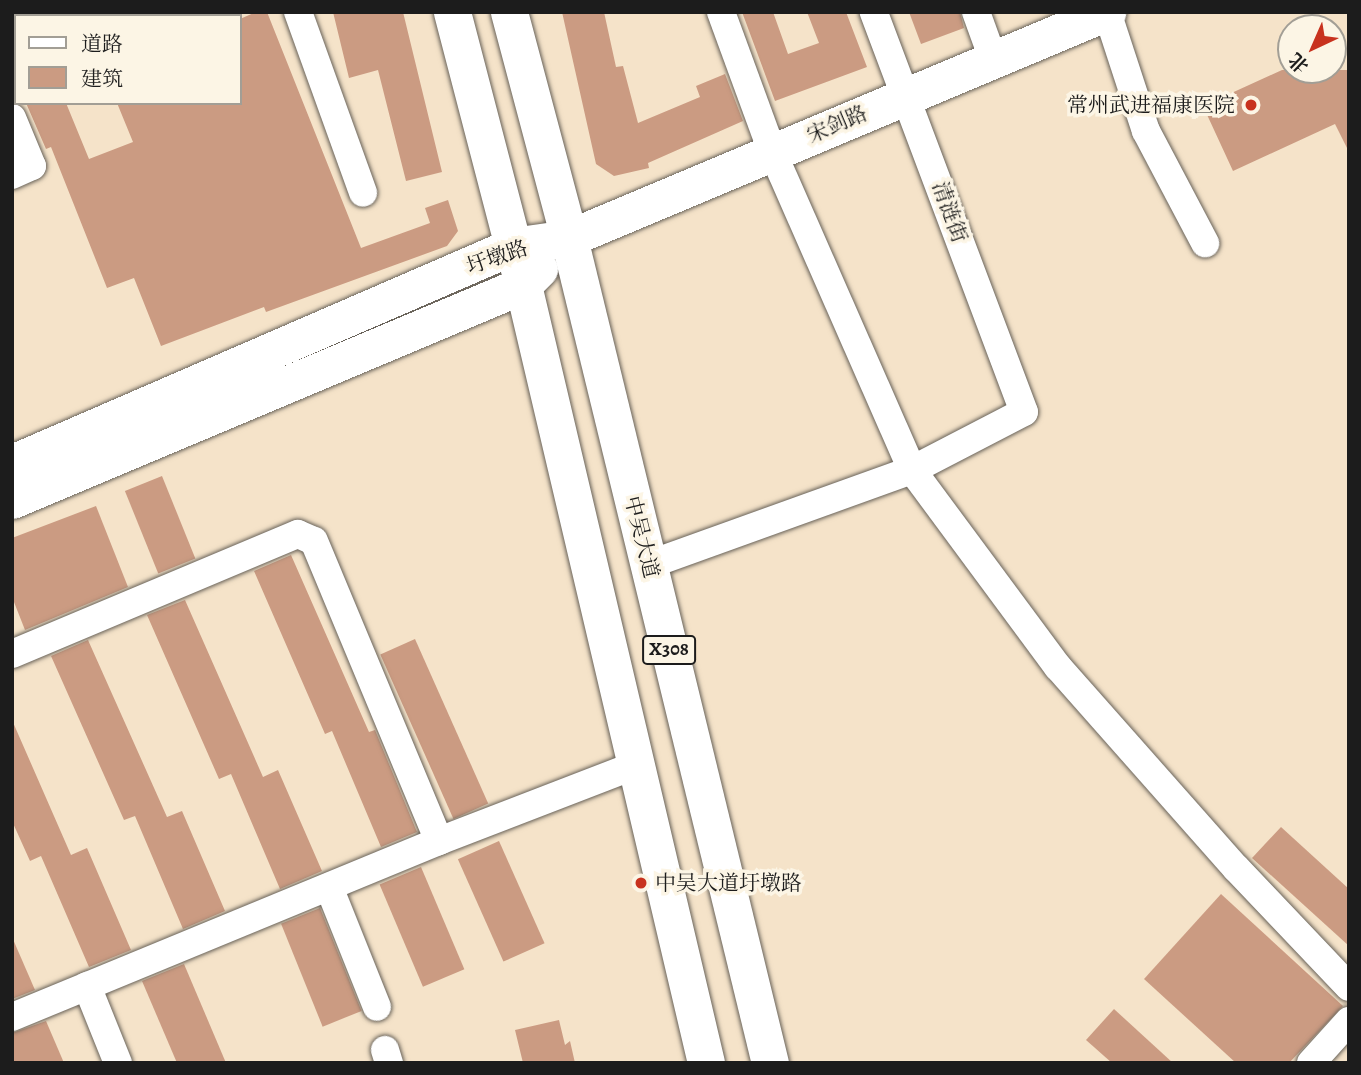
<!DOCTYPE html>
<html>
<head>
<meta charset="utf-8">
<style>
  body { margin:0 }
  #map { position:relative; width:1361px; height:1075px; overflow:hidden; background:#f5e3c9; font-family:Alegreya,"Noto Serif SC",serif }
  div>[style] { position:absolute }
  .building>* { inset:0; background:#cb9b82; transform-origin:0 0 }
  .roads { filter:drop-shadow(0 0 2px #686259) drop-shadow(0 0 2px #686259) }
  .minor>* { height:28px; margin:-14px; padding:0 14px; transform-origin:14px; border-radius:14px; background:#fff }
  .major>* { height:37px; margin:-18.5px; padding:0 18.5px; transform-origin:18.5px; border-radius:18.5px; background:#fff }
  .dots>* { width:19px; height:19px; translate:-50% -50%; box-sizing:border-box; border:4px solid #fcf5e5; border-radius:50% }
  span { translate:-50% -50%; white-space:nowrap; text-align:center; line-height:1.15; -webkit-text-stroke:7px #fcf5e5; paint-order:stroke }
  .shield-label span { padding:2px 5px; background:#fcf5e5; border:2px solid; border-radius:5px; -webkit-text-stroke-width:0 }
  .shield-label { font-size:19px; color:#1c1c1c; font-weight:700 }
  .poi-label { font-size:21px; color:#1c1c1c }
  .right { translate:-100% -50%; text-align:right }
  .left { translate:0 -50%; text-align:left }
  .street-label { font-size:21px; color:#1c1c1c }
  .frame { position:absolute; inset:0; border:14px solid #1c1c1c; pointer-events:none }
  .legend { position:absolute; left:14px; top:14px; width:228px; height:91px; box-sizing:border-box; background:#fcf5e5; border:2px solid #a29e95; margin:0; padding:9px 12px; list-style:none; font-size:21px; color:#1c1c1c }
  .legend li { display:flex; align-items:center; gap:14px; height:35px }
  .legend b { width:35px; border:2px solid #a29e95 }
  .north { position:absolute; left:1277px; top:14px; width:70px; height:70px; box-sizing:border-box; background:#fcf5e5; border:2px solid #a29e95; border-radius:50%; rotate:224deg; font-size:19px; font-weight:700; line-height:28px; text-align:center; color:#1c1c1c }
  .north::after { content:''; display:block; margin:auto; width:24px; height:32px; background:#c8321e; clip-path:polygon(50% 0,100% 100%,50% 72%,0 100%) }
</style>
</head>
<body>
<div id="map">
  <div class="building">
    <div style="clip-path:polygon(256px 12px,267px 12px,361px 248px,430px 223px,425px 208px,448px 200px,458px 231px,447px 246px,266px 312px,264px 307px,161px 346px,134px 278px,107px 288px,51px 147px,46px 149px,26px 103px,66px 103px,89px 159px,133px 142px,117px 103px,240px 103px,240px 19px)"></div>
    <div style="clip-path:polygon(333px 12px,403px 12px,442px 172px,406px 181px,378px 70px,349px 78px)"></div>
    <div style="clip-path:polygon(562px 12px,604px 12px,616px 67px,623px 66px,638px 123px,700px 97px,696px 86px,725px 74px,743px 121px,648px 163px,649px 168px,614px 176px,596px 164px)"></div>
    <div style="clip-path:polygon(742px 12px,773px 12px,788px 54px,819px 43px,807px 12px,846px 12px,867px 67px,775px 101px)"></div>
    <div style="clip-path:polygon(909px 12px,960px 12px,964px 28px,921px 44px)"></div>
    <div style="clip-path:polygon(1282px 70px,1349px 70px,1349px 152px,1335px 124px,1233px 171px,1203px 106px)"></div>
    <div style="left:162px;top:476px;width:89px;height:40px;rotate:68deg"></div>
    <div style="clip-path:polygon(96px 506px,128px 587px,25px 630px,12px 597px,12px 538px)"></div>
    <div style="clip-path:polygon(291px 555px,369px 732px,375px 730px,417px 832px,381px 847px,332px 731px,325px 734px,254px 571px)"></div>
    <div style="clip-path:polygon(185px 600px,263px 777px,278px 770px,322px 871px,280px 889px,231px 774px,219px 779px,147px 615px)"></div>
    <div style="left:415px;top:639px;width:180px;height:38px;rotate:66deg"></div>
    <div style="clip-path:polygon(88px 640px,167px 817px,182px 811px,225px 911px,183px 929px,135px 816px,124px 820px,51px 656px)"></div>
    <div style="clip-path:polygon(12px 720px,71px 855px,87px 848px,131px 950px,89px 967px,41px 856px,30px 861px,12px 821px)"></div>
    <div style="clip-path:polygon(1281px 827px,1349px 889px,1349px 946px,1252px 858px)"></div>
    <div style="left:499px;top:841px;width:112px;height:45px;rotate:66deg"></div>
    <div style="left:421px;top:867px;width:111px;height:45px;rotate:67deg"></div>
    <div style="clip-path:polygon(1221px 894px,1343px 1006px,1289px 1063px,1236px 1063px,1144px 979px)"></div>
    <div style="left:320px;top:908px;width:111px;height:42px;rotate:68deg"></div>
    <div style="clip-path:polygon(12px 937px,35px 990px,12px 999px)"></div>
    <div style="clip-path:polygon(184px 964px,226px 1063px,177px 1063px,142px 981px)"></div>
    <div style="clip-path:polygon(1114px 1009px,1173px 1063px,1112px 1063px,1086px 1040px)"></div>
    <div style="clip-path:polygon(559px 1020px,565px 1045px,570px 1041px,575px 1063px,523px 1063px,515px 1030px)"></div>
    <div style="clip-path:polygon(46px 1021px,64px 1063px,12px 1063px,12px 1033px)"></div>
  </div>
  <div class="roads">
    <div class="minor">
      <div style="left:298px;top:12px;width:192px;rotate:70.2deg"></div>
      <div style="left:721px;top:12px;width:148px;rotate:69.9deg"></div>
      <div style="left:772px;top:151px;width:348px;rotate:66.3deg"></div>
      <div style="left:912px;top:470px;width:245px;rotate:53.5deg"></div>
      <div style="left:1058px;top:667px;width:268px;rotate:48.5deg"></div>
      <div style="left:1236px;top:868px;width:164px;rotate:46.5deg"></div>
      <div style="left:976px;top:12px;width:50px;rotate:70.1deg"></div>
      <div style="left:1107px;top:12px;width:125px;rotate:71.9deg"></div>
      <div style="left:1146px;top:131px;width:127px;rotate:62.2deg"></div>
      <div style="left:12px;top:118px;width:52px;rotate:67.4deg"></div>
      <div style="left:32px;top:166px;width:22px;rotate:156deg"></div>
      <div style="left:648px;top:565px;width:281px;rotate:-19.8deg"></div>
      <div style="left:912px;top:470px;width:126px;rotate:-27.4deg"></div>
      <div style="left:1024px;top:412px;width:427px;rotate:-110.6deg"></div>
      <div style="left:12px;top:654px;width:310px;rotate:-22.8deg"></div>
      <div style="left:298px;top:534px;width:17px;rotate:24deg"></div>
      <div style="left:314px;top:541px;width:325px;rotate:67.4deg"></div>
      <div style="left:329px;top:887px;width:129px;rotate:68.2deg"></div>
      <div style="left:87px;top:986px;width:83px;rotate:68.1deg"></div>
      <div style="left:12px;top:1017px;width:462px;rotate:-22.4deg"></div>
      <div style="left:439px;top:841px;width:211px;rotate:-21.1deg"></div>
      <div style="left:385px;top:1050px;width:14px;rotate:73deg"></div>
      <div style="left:1311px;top:1063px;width:57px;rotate:-47.9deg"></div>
    </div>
    <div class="major">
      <div style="left:452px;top:12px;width:282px;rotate:75.4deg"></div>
      <div style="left:523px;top:285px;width:799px;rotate:76.76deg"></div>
      <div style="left:509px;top:12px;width:234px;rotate:75.1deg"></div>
      <div style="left:569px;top:238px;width:849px;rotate:76.31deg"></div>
      <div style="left:12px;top:463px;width:546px;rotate:-23.42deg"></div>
      <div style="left:513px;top:246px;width:57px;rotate:-8.1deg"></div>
      <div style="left:569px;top:238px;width:584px;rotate:-22.79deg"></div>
      <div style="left:12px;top:500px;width:554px;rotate:-22.82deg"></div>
      <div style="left:523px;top:285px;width:23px;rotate:-45deg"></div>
    </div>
  </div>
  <div class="dots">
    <div style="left:1251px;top:105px;background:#c8321e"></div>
    <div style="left:641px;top:883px;background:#c8321e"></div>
  </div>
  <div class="shield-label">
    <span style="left:669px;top:650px">X308</span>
  </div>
  <div class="poi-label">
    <span class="right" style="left:1235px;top:105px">常州武进福康医院</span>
    <span class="left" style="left:655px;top:883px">中吴大道圩墩路</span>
  </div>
  <div class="street-label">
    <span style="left:837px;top:124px;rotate:-23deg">宋剑路</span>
    <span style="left:950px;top:212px;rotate:70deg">清涟街</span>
    <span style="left:497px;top:257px;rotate:-19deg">圩墩路</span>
    <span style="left:642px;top:537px;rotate:76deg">中吴大道</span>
  </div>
  <div class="frame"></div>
  <ul class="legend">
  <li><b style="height:9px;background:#fff"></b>道路</li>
  <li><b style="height:19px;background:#cb9b82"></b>建筑</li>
  </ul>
  <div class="north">北</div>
</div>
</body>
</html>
